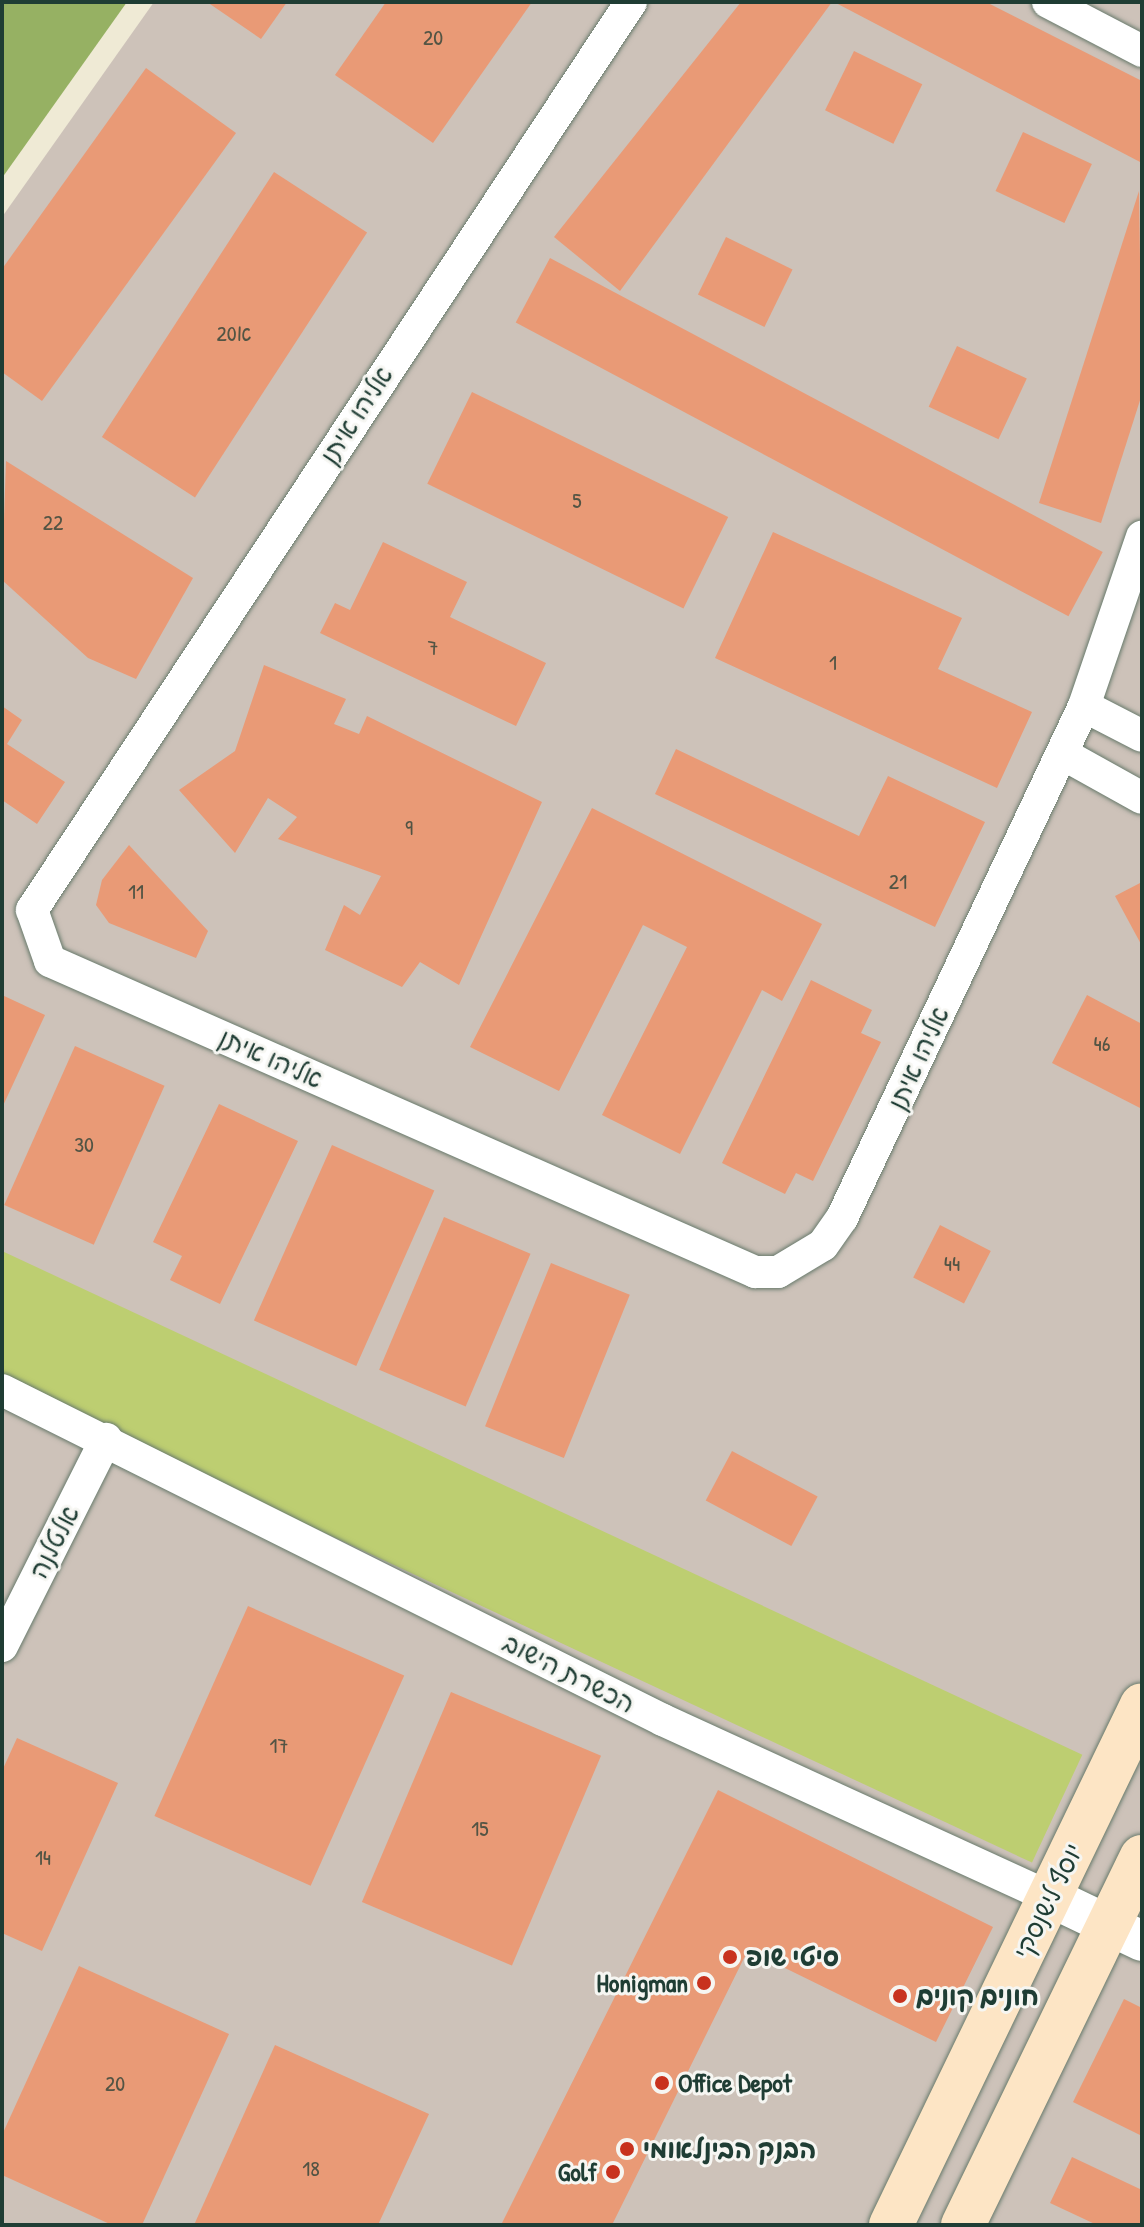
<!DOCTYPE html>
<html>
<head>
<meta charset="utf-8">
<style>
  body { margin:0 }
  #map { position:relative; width:1144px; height:2227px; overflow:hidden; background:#efead5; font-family:"Patrick Hand","Playpen Sans Hebrew",sans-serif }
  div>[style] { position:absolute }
  .industrial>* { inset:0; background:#cdc2b9 }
  .green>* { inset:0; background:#bdce71; transform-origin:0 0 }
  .forest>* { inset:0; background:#96b163 }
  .building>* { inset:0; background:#e99a76; transform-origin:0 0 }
  .roads { filter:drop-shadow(0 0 2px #687a6c) drop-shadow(0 0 2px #687a6c) }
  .minor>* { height:32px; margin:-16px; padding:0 16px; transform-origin:16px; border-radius:16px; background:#fff }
  .tertiary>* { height:40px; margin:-20px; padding:0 20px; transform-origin:20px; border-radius:20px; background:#fff }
  .secondary>* { height:44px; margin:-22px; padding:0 22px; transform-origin:22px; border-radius:22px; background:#fde5c5 }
  .dots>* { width:22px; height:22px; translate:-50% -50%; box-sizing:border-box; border:4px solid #f6f6f2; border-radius:50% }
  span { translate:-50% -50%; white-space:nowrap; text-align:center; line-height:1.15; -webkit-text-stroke:6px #f6f6f2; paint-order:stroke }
  .number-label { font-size:22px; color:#525444 }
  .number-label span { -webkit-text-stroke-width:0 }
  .street-label { font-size:26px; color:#1f3d34 }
  .poi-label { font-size:26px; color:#1f3d34; font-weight:700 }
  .left { translate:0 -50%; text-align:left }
  .right { translate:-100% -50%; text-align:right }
  .frame { position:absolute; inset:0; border:4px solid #1f3d34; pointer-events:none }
</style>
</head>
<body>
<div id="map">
  <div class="industrial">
    <div style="clip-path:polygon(154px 2px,1142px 2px,1142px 2225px,2px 2225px,2px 217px)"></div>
  </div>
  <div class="green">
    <div style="left:2px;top:1251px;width:1192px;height:119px;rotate:25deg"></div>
  </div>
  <div class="forest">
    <div style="clip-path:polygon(2px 2px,127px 2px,2px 178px)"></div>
  </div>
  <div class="building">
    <div style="clip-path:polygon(207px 2px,287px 2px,261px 39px)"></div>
    <div style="clip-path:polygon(386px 2px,532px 2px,433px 143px,335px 75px)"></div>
    <div style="clip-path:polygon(741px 2px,832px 2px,620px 291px,554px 237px)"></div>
    <div style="clip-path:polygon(834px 2px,986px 2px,1142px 81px,1142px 163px)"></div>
    <div style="left:854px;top:51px;width:76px;height:66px;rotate:26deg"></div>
    <div style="clip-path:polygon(146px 68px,236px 133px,42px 401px,2px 372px,2px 269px)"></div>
    <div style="left:1023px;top:132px;width:76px;height:65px;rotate:25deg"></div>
    <div style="left:274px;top:172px;width:111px;height:316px;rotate:33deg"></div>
    <div style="clip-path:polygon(1139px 191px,1142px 394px,1101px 523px,1039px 503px)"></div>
    <div style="left:726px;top:237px;width:74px;height:64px;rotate:26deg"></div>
    <div style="left:550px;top:258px;width:626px;height:73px;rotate:28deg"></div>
    <div style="left:957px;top:346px;width:77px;height:67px;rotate:25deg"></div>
    <div style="left:472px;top:392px;width:285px;height:102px;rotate:26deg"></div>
    <div style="clip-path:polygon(6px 461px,193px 578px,136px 679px,88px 658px,2px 580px)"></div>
    <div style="clip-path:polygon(773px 532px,962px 618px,938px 669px,1032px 712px,997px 788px,715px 658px)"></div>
    <div style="clip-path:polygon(383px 542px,467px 582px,450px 617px,546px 663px,516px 726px,320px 633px,335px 603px,350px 610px)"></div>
    <div style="clip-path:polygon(264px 665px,346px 699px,334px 724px,359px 734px,367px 716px,542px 802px,459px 985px,420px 962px,402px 987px,325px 950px,344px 905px,360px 915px,381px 876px,278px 839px,297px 817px,268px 798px,235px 853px,179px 790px,235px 751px)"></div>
    <div style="clip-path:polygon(2px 706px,22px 720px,7px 744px,65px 782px,37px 824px,2px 800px)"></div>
    <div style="clip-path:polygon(676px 749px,859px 836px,888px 776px,985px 822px,935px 927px,655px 794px)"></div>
    <div style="clip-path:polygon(592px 808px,822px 924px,782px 1001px,762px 990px,680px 1154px,602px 1115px,687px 947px,643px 925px,559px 1091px,470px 1047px)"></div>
    <div style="clip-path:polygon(129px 845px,208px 931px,196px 958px,109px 923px,96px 905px,102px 880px)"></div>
    <div style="clip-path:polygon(1142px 882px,1142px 946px,1115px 896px)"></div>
    <div style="clip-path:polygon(811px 980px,872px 1010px,861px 1033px,881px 1042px,813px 1181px,796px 1173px,785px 1194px,722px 1163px)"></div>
    <div style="clip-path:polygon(2px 995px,45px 1015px,2px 1108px)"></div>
    <div style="clip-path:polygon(1087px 995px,1142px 1024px,1142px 1109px,1052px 1063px)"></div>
    <div style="left:75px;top:1046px;width:98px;height:174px;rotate:24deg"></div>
    <div style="clip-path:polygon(219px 1104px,298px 1141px,220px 1304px,170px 1280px,182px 1256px,153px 1242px)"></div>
    <div style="left:332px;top:1145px;width:112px;height:192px;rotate:24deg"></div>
    <div style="left:444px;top:1217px;width:94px;height:166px;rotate:23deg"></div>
    <div style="left:940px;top:1225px;width:57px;height:59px;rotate:27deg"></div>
    <div style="left:551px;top:1263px;width:85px;height:176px;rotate:22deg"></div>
    <div style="left:732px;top:1451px;width:97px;height:56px;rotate:28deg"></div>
    <div style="left:248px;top:1606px;width:171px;height:230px;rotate:24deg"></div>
    <div style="left:451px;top:1692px;width:163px;height:228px;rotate:23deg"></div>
    <div style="clip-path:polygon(17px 1738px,118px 1783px,42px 1951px,2px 1933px,2px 1771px)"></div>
    <div style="clip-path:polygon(718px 1790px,993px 1927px,936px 2042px,748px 1950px,612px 2225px,501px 2225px)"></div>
    <div style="clip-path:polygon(79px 1966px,229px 2034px,142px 2225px,112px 2225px,2px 2175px,2px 2135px)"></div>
    <div style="clip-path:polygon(1124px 1999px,1142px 2008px,1142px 2136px,1073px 2102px)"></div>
    <div style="clip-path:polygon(275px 2045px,429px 2114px,378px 2225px,194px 2225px)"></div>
    <div style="clip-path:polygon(1072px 2157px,1142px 2190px,1142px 2225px,1097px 2225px,1050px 2203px)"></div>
  </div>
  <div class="roads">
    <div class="minor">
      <div style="left:631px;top:2px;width:1088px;rotate:123.41deg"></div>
      <div style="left:32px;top:910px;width:54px;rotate:70.6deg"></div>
      <div style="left:50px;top:961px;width:771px;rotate:23.8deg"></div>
      <div style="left:755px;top:1272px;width:23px"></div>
      <div style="left:778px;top:1272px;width:52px;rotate:-31deg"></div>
      <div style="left:823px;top:1245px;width:33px;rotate:-55deg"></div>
      <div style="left:842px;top:1218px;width:566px;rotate:-64.7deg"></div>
      <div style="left:1084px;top:706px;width:179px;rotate:-71.1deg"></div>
      <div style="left:1048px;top:2px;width:106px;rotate:27.5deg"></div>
      <div style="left:1084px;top:706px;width:65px;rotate:27.3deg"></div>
      <div style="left:1063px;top:754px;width:90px;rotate:29.1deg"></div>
      <div style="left:2px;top:1390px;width:739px;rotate:26.53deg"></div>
      <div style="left:663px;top:1720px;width:426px;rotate:24.6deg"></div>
      <div style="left:2px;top:1646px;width:232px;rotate:-63.3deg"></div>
    </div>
    <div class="tertiary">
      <div style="left:1050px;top:1897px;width:102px;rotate:25.6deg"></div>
    </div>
    <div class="secondary">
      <div style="left:891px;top:2225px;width:577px;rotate:-64.23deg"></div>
      <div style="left:963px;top:2225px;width:409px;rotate:-64.1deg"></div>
    </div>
  </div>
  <div class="dots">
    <div style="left:730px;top:1957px;background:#c8321e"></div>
    <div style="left:704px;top:1983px;background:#c8321e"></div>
    <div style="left:900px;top:1996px;background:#c8321e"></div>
    <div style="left:662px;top:2083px;background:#c8321e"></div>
    <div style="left:627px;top:2149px;background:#c8321e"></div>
    <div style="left:613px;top:2172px;background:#c8321e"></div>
  </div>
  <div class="number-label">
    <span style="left:433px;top:38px">20</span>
    <span style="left:234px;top:334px">20א</span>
    <span style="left:577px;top:501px">5</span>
    <span style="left:53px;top:523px">22</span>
    <span style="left:433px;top:648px">7</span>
    <span style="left:833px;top:663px">1</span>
    <span style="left:409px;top:828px">9</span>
    <span style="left:898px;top:882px">21</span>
    <span style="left:136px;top:892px">11</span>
    <span style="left:1102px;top:1044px">46</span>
    <span style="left:84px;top:1145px">30</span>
    <span style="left:952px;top:1264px">44</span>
    <span style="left:279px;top:1746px">17</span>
    <span style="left:480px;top:1829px">15</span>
    <span style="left:43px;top:1858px">14</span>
    <span style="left:115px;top:2084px">20</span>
    <span style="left:311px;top:2169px">18</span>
  </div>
  <div class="street-label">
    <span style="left:356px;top:415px;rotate:-57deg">אליהו איתן</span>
    <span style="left:271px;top:1058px;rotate:24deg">אליהו איתן</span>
    <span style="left:918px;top:1058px;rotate:-65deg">אליהו איתן</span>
    <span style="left:54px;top:1542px;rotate:-63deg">אלטלנה</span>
    <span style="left:569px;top:1673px;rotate:27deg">הכשרת הישוב</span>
    <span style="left:1048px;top:1901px;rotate:-64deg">יוסף לישנסקי</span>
  </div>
  <div class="poi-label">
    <span class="left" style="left:746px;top:1957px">סיטי שופ</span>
    <span class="right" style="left:688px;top:1983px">Honigman</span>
    <span class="left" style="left:916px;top:1996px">חונים קונים</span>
    <span class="left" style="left:678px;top:2083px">Office Depot</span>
    <span class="left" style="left:643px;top:2149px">הבנק הבינלאומי</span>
    <span class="right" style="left:597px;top:2172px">Golf</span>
  </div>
  <div class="frame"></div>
</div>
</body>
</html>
